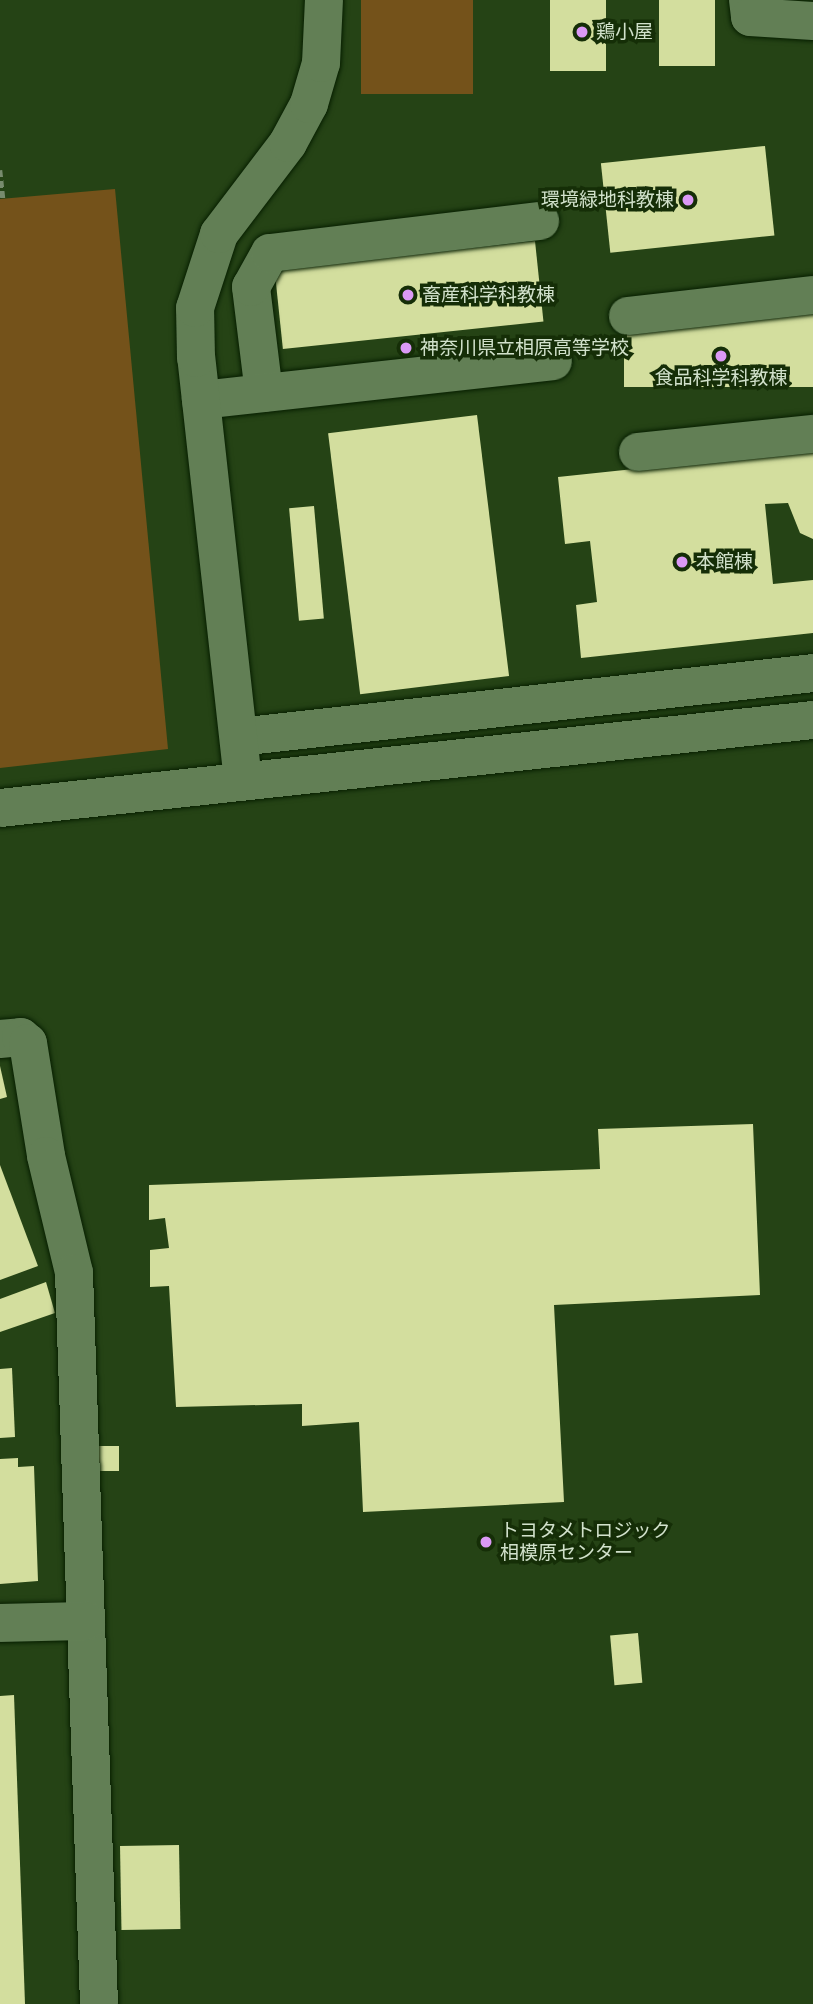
<!DOCTYPE html>
<html>
<head>
<meta charset="utf-8">
<style>
  body { margin:0 }
  #map { position:relative; width:813px; height:2004px; overflow:hidden; background:#1f3811; font-family:"Fira Sans","Noto Sans JP",sans-serif }
  div>[style] { position:absolute }
  .built>* { inset:0; background:#254315; transform-origin:0 0 }
  .green>* { inset:0; background:#74521a; transform-origin:0 0 }
  .building>* { inset:0; background:#d3de9e; transform-origin:0 0 }
  .path>* { height:4.5px; margin-top:-2.25px; transform-origin:0; background:repeating-linear-gradient(90deg,#778b6d 0 7px,transparent 0 10.5px) }
  .roads { filter:drop-shadow(0 0 2px #071f00) drop-shadow(0 0 2px #071f00) }
  .minor>* { height:38px; margin:-19px; padding:0 19px; transform-origin:19px; border-radius:19px; background:#627f55 }
  .dots>* { width:19px; height:19px; translate:-50% -50%; box-sizing:border-box; border:4px solid #152e07; border-radius:50% }
  span { translate:-50% -50%; white-space:nowrap; text-align:center; line-height:1.15; -webkit-text-stroke:7px #152e07; paint-order:stroke }
  .poi-label { font-size:19px; color:#d1e1cb }
  .left { translate:0 -50%; text-align:left }
  .right { translate:-100% -50%; text-align:right }
</style>
</head>
<body>
<div id="map">
  <div class="built">
    <div style="left:0;top:0;width:813px;height:781px"></div>
    <div style="left:813px;top:752px;width:1252px;height:817px;rotate:90deg"></div>
  </div>
  <div class="green">
    <div style="left:361px;top:0;width:112px;height:94px"></div>
    <div style="clip-path:polygon(115px 189px,168px 749px,0 768px,0 199px)"></div>
  </div>
  <div class="building">
    <div style="left:550px;top:0;width:56px;height:71px"></div>
    <div style="left:659px;top:0;width:56px;height:66px"></div>
    <div style="left:765px;top:146px;width:90px;height:165px;rotate:84deg"></div>
    <div style="left:535px;top:241px;width:81px;height:262px;rotate:84deg"></div>
    <div style="left:813px;top:305px;width:82px;height:189px;rotate:90deg"></div>
    <div style="left:477px;top:415px;width:263px;height:150px;rotate:83deg"></div>
    <div style="clip-path:polygon(813px 450px,813px 539px,800px 533px,788px 503px,765px 504px,773px 584px,813px 580px,813px 633px,581px 658px,576px 605px,597px 602px,590px 541px,565px 544px,558px 477px)"></div>
    <div style="left:314px;top:506px;width:113px;height:25px;rotate:85deg"></div>
    <div style="clip-path:polygon(0 1066px,7px 1097px,0 1099px)"></div>
    <div style="clip-path:polygon(753px 1124px,760px 1295px,554px 1305px,564px 1502px,363px 1512px,359px 1422px,302px 1426px,302px 1404px,176px 1407px,169px 1286px,150px 1287px,150px 1250px,169px 1248px,165px 1218px,149px 1220px,149px 1185px,600px 1169px,598px 1129px)"></div>
    <div style="clip-path:polygon(0 1165px,38px 1266px,0 1280px)"></div>
    <div style="clip-path:polygon(46px 1282px,55px 1313px,0 1332px,0 1299px)"></div>
    <div style="clip-path:polygon(12px 1368px,15px 1437px,0 1438px,0 1369px)"></div>
    <div style="left:119px;top:1446px;width:25px;height:24px;rotate:90deg"></div>
    <div style="clip-path:polygon(18px 1458px,18px 1467px,34px 1466px,38px 1581px,0 1584px,0 1459px)"></div>
    <div style="left:638px;top:1633px;width:50px;height:28px;rotate:85deg"></div>
    <div style="clip-path:polygon(14px 1695px,25px 2004px,0 2004px,0 1696px)"></div>
    <div style="left:179px;top:1845px;width:84px;height:59px;rotate:89deg"></div>
  </div>
  <div class="path">
    <div style="left:0;top:170px;width:29px;rotate:84deg"></div>
  </div>
  <div class="roads">
    <div class="minor">
      <div style="left:748px;top:0;width:17px;rotate:83deg"></div>
      <div style="left:750px;top:17px;width:63px;rotate:3.6deg"></div>
      <div style="left:628px;top:316px;width:186px;rotate:-6.5deg"></div>
      <div style="left:264px;top:393px;width:107px;rotate:-97deg"></div>
      <div style="left:251px;top:287px;width:39px;rotate:-61deg"></div>
      <div style="left:270px;top:253px;width:272px;rotate:-6.8deg"></div>
      <div style="left:201px;top:400px;width:354px;rotate:-6.3deg"></div>
      <div style="left:638px;top:452px;width:176px;rotate:-5.9deg"></div>
      <div style="left:239px;top:737px;width:578px;rotate:-6.36deg"></div>
      <div style="left:243px;top:781px;width:426px;rotate:-96.3deg"></div>
      <div style="left:196px;top:358px;width:50px;rotate:-91.1deg"></div>
      <div style="left:195px;top:308px;width:78px;rotate:-72deg"></div>
      <div style="left:219px;top:234px;width:114px;rotate:-52.8deg"></div>
      <div style="left:288px;top:143px;width:44px;rotate:-61.7deg"></div>
      <div style="left:309px;top:104px;width:43px;rotate:-73.7deg"></div>
      <div style="left:321px;top:63px;width:63px;rotate:-87.3deg"></div>
      <div style="left:0;top:808px;width:818px;rotate:-6.18deg"></div>
      <div style="left:0;top:1039px;width:21px;rotate:-5deg"></div>
      <div style="left:21px;top:1037px;width:9px;rotate:41deg"></div>
      <div style="left:28px;top:1043px;width:114px;rotate:80.9deg"></div>
      <div style="left:46px;top:1156px;width:120px;rotate:76.5deg"></div>
      <div style="left:74px;top:1273px;width:731px;rotate:88.04deg"></div>
      <div style="left:0;top:1623px;width:86px;rotate:-1.3deg"></div>
    </div>
  </div>
  <div class="dots">
    <div style="left:582px;top:32px;background:#db99f5"></div>
    <div style="left:688px;top:200px;background:#db99f5"></div>
    <div style="left:408px;top:295px;background:#db99f5"></div>
    <div style="left:406px;top:348px;background:#db99f5"></div>
    <div style="left:721px;top:356px;background:#db99f5"></div>
    <div style="left:682px;top:562px;background:#db99f5"></div>
    <div style="left:486px;top:1542px;background:#db99f5"></div>
  </div>
  <div class="poi-label">
    <span class="left" style="left:596px;top:32px">鶏小屋</span>
    <span class="right" style="left:674px;top:200px">環境緑地科教棟</span>
    <span class="left" style="left:422px;top:295px">畜産科学科教棟</span>
    <span class="left" style="left:420px;top:348px">神奈川県立相原高等学校</span>
    <span style="left:721px;top:378px">食品科学科教棟</span>
    <span class="left" style="left:696px;top:562px">本館棟</span>
    <span class="left" style="left:500px;top:1542px">トヨタメトロジック<br>相模原センター</span>
  </div>
</div>
</body>
</html>
